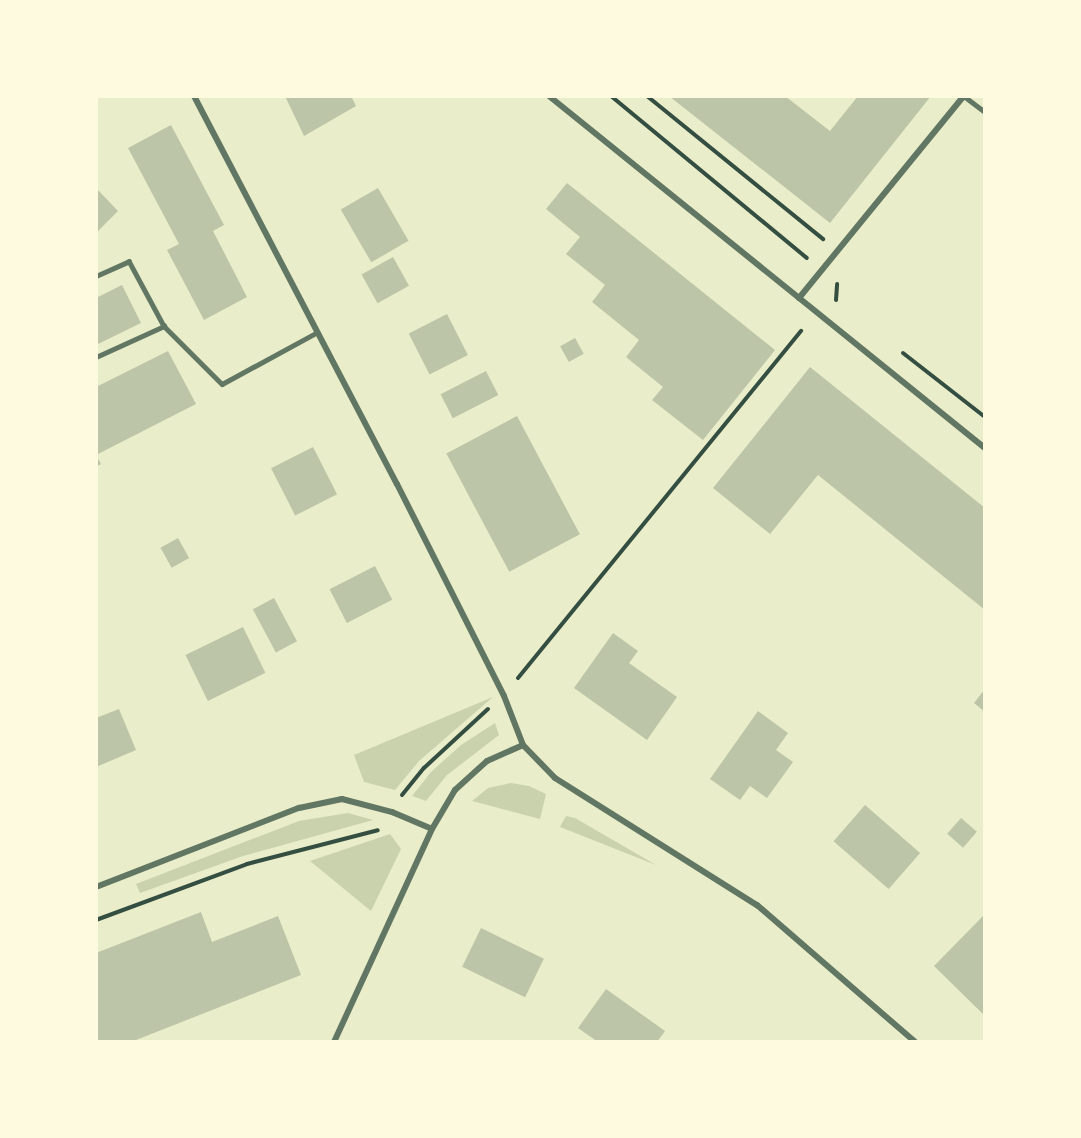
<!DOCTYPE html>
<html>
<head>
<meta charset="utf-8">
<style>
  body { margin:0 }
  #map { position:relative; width:1081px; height:1138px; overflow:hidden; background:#e9edc9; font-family:Signika,sans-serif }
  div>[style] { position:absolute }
  .green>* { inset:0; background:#cad2ad }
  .building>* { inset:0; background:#bcc5a7; transform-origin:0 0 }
  .path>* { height:4px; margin:-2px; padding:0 2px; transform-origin:2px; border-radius:2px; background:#344e41 }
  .service>* { height:4.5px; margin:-2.25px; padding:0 2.25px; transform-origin:2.25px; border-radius:2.25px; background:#617663 }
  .minor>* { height:6px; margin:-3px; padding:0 3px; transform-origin:3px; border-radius:3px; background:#617663 }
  span { translate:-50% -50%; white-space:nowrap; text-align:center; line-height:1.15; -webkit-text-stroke:4.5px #fefae0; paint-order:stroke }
  .frame { position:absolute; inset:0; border:98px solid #fefae0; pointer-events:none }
</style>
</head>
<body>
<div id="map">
  <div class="green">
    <div style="clip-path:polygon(493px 697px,419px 761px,395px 790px,364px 782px,354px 755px)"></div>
    <div style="clip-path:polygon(495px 723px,499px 735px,447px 775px,426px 801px,412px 796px,431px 772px,461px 745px)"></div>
    <div style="clip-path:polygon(511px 783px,529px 786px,546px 794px,540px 819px,472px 801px,488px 788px)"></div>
    <div style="clip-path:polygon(348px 813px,373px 820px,243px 856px,140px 893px,136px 884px,299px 821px)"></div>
    <div style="clip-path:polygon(566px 816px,575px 818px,656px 865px,560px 827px)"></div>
    <div style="clip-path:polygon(390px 834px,401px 849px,371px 911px,310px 861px)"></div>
  </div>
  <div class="building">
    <div style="clip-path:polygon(285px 96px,351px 96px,356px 106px,304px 136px)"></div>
    <div style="clip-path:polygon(669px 96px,785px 96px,830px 131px,858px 96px,931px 96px,830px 223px)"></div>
    <div style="clip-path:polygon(171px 125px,224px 225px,213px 231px,247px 297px,204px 320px,167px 250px,179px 244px,128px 148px)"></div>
    <div style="clip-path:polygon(567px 183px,775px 350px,703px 440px,652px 400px,663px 387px,626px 357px,639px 340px,592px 302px,605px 285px,566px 254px,580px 237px,546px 209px)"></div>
    <div style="clip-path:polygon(96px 188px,118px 211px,96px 233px)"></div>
    <div style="left:378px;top:188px;width:61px;height:43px;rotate:60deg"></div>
    <div style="left:393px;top:257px;width:33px;height:36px;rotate:61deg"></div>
    <div style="clip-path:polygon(122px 285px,141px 323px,98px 344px,96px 298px)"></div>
    <div style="left:447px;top:314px;width:46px;height:43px;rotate:63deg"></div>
    <div style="left:575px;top:338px;width:18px;height:17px;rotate:61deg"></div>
    <div style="clip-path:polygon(168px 351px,196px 404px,96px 455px,101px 464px,96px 467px,96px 387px)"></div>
    <div style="clip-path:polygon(810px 367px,985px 508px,985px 610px,818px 475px,770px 534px,713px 488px)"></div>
    <div style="left:486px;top:371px;width:27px;height:51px;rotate:63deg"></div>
    <div style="left:517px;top:416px;width:134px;height:80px;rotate:62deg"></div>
    <div style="left:313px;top:447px;width:53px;height:47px;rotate:63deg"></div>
    <div style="left:178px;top:538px;width:23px;height:20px;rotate:61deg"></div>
    <div style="left:375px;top:566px;width:38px;height:51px;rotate:63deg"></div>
    <div style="left:274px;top:598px;width:49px;height:24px;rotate:62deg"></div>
    <div style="left:243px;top:627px;width:51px;height:64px;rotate:64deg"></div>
    <div style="clip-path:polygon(613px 633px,638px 651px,629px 663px,677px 697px,647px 740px,574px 688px)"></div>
    <div style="clip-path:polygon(985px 689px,985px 712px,974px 703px)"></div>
    <div style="clip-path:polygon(119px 709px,136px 750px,96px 767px,96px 718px)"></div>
    <div style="clip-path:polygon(758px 711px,788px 733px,776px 750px,793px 762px,767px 798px,750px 786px,740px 800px,710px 779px)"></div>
    <div style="left:865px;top:805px;width:73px;height:48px;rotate:41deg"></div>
    <div style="left:961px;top:818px;width:21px;height:21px;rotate:41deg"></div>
    <div style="clip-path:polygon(201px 912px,212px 942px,278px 916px,301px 975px,131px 1042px,96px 1042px,96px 953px)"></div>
    <div style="clip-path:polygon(985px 914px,985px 1016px,934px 966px)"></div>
    <div style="left:481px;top:928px;width:70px;height:43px;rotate:26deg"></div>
    <div style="clip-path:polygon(606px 989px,665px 1031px,657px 1042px,598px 1042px,578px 1028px)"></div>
  </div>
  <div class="path">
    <div style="left:611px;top:96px;width:254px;rotate:39.6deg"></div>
    <div style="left:647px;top:96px;width:227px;rotate:39.1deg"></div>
    <div style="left:836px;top:300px;width:16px;rotate:-86deg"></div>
    <div style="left:903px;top:353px;width:104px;rotate:38deg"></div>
    <div style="left:518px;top:678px;width:448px;rotate:-50.8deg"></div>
    <div style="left:402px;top:795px;width:35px;rotate:-51deg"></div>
    <div style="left:424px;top:768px;width:87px;rotate:-42.7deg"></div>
    <div style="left:96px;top:920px;width:161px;rotate:-20.3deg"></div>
    <div style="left:247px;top:864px;width:135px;rotate:-14.5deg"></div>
  </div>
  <div class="service">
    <div style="left:964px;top:96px;width:26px;rotate:37deg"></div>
    <div style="left:96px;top:276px;width:36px;rotate:-24deg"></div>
    <div style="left:129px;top:261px;width:74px;rotate:61.7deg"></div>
    <div style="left:164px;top:326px;width:82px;rotate:45deg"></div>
    <div style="left:222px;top:384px;width:107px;rotate:-28.5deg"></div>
    <div style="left:96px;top:357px;width:75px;rotate:-24.5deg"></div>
  </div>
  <div class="minor">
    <div style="left:194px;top:96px;width:438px;rotate:62.4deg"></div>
    <div style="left:397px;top:484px;width:237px;rotate:63.2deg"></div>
    <div style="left:504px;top:696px;width:53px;rotate:68.8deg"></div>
    <div style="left:523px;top:745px;width:46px;rotate:45.9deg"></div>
    <div style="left:555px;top:778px;width:239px;rotate:32.2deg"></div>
    <div style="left:757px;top:905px;width:209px;rotate:40.9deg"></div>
    <div style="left:549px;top:96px;width:560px;rotate:38.92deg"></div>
    <div style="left:799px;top:298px;width:261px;rotate:-50.8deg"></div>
    <div style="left:96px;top:887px;width:218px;rotate:-21.3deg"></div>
    <div style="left:299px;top:808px;width:44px;rotate:-11.8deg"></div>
    <div style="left:342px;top:799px;width:52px;rotate:14.6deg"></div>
    <div style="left:392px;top:812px;width:43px;rotate:23deg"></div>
    <div style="left:334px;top:1042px;width:234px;rotate:-65.3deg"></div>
    <div style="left:432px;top:829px;width:45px;rotate:-59.5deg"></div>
    <div style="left:455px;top:790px;width:43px;rotate:-42.2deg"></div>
    <div style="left:487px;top:761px;width:39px;rotate:-24deg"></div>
  </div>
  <div class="frame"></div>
</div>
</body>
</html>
